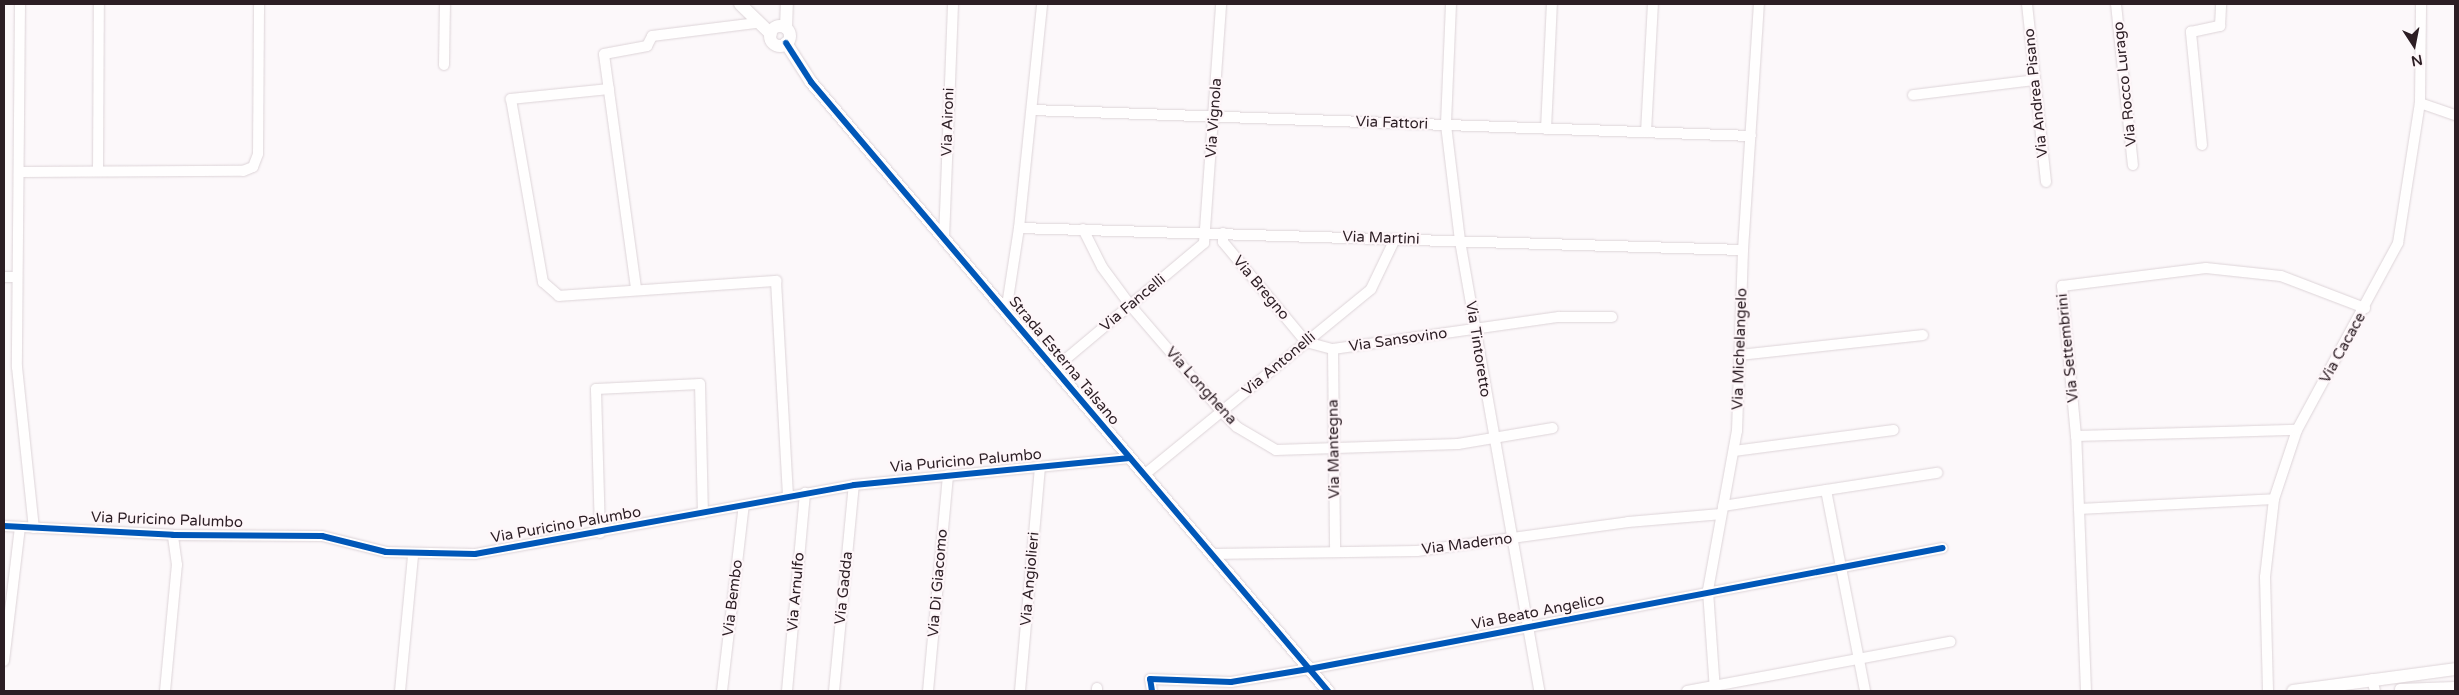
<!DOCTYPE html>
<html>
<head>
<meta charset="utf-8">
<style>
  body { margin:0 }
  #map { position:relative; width:2459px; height:695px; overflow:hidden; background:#fcf8fa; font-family:"Varela Round",sans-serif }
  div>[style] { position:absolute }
  .roads { filter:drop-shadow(0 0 1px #ddd4d8) drop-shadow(0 0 1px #ddd4d8) }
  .minor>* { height:10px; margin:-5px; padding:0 5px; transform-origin:5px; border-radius:5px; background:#fffefe }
  .tertiary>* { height:12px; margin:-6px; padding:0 6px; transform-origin:6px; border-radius:6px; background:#fffefe }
  .tertiary>.ring { margin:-6px; padding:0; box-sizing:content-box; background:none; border:12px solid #fffefe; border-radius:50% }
  .cycleway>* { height:6px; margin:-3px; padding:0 3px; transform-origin:3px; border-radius:3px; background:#0057b8 }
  span { translate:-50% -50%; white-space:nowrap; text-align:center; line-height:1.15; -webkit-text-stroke:4.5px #fef6f9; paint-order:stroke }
  .street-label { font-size:15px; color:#2c1e24 }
  .frame { position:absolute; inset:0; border:5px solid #2c1e24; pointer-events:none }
  .north { position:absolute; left:2389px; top:20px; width:50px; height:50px; -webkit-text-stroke:4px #fef6f9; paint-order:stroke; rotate:169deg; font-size:14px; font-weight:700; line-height:20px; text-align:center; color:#2c1e24 }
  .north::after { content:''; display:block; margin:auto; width:18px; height:22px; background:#2c1e24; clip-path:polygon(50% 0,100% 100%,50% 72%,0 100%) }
</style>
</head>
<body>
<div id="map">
  <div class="roads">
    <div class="minor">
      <div style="left:20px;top:4px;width:363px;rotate:90.5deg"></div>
      <div style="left:17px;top:367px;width:162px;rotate:84deg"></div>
      <div style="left:1451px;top:4px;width:121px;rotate:92.4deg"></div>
      <div style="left:1446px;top:125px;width:117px;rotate:83.1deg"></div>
      <div style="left:1460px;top:241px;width:457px;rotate:80deg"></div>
      <div style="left:2027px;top:4px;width:179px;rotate:83.9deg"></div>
      <div style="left:2116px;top:4px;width:162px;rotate:84deg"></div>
      <div style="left:444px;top:65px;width:61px;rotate:-89.1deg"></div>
      <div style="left:609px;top:89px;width:99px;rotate:174.2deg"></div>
      <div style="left:511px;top:99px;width:186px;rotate:80.1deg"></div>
      <div style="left:543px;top:282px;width:21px;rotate:41deg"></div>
      <div style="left:559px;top:296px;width:218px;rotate:-4deg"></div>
      <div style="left:776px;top:281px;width:215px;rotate:86.8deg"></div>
      <div style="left:1913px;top:95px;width:123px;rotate:-7deg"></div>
      <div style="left:2420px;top:103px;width:37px;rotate:19deg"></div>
      <div style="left:1032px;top:110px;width:719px;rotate:2.07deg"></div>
      <div style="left:1546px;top:129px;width:125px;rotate:-87.3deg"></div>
      <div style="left:1646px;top:132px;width:128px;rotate:-86.9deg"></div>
      <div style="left:2202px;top:145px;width:114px;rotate:-95.6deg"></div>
      <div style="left:2191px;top:32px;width:30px;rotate:-12deg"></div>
      <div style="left:2220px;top:26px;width:22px;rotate:-87deg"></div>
      <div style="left:98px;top:170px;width:166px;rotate:-89.7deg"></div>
      <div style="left:19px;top:172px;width:224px;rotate:-0.3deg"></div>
      <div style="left:243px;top:171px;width:11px;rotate:-22deg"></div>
      <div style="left:253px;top:167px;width:14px;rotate:-69deg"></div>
      <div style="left:258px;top:154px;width:150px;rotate:-89.6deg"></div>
      <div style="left:1019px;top:228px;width:724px;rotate:1.74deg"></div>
      <div style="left:1083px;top:229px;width:42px;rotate:63.4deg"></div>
      <div style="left:1102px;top:267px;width:47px;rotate:53.6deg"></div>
      <div style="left:1130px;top:305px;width:141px;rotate:49.3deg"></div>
      <div style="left:1222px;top:412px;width:21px;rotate:45deg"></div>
      <div style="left:1237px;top:427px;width:45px;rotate:30.5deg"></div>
      <div style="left:1276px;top:450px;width:182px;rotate:-1.9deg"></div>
      <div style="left:1458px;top:444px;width:96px;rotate:-9.6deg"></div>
      <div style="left:1223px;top:233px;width:9px;rotate:90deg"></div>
      <div style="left:1223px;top:242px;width:130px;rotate:50.3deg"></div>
      <div style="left:1306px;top:342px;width:28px;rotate:15deg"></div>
      <div style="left:1333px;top:349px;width:228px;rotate:-8.1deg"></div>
      <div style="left:1559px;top:317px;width:53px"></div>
      <div style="left:944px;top:239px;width:235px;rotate:-87.8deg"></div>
      <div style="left:4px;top:277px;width:10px"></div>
      <div style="left:636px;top:288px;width:236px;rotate:-97.8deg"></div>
      <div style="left:604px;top:54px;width:44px;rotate:-10.5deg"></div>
      <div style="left:647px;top:46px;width:11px;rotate:-63deg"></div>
      <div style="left:652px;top:36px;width:106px;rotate:-7.1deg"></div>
      <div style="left:1006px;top:312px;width:85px;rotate:-81.2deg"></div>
      <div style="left:1019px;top:228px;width:225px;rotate:-84.1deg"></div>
      <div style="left:1333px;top:349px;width:200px;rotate:89.4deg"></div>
      <div style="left:1740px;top:355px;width:184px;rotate:-6.2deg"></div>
      <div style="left:1054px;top:369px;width:196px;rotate:-40deg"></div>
      <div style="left:1204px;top:243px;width:240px;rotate:-85.9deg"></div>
      <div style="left:2076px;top:436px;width:221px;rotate:-1.6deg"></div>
      <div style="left:1734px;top:451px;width:161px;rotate:-7.5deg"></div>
      <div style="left:1144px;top:475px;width:293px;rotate:-39.3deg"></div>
      <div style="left:1371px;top:289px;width:55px;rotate:-64.4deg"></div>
      <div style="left:1826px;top:490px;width:205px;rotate:79deg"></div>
      <div style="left:1723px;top:506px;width:217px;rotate:-8.8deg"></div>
      <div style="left:2079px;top:509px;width:195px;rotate:-2.9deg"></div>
      <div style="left:4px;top:526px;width:169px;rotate:3deg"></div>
      <div style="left:173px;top:535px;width:149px;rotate:0.4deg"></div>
      <div style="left:322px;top:536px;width:66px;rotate:14deg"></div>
      <div style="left:386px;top:552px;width:89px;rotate:1.3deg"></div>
      <div style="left:475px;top:554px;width:385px;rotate:-10.3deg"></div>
      <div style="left:854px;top:485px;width:277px;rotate:-5.6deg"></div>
      <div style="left:600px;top:533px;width:144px;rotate:-91.6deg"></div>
      <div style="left:596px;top:389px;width:104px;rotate:-2.8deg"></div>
      <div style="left:700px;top:384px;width:129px;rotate:88.7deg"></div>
      <div style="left:1211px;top:554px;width:206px;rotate:-0.8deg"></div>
      <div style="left:1417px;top:551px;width:213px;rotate:-7.8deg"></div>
      <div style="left:1628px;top:522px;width:93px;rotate:-4.9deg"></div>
      <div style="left:4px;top:661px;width:135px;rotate:-83.2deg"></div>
      <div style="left:2372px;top:679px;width:12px;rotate:76deg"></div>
      <div style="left:2400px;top:689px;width:55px;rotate:-2.1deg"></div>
      <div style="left:165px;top:691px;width:127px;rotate:-84.6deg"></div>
      <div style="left:177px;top:565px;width:30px;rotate:-98deg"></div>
      <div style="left:400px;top:691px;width:137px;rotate:-84.5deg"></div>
      <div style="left:722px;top:691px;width:187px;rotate:-83.3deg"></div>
      <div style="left:787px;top:691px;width:199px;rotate:-84.8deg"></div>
      <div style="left:834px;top:691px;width:207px;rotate:-84.5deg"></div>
      <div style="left:928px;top:691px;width:217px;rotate:-84.7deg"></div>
      <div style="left:1020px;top:691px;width:225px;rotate:-84.9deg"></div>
      <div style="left:1097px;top:691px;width:3px;rotate:-90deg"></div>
      <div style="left:1152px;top:691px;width:12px;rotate:-99deg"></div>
      <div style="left:1150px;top:679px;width:81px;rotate:2.1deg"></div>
      <div style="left:1231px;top:682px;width:79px;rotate:-9.5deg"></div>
      <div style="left:1309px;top:669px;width:645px;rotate:-10.81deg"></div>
      <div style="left:1687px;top:691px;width:268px;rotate:-10.6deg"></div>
      <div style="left:1715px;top:691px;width:101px;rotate:-94deg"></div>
      <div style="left:1708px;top:590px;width:162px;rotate:-79.7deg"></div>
      <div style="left:1737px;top:431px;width:181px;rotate:-88.1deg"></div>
      <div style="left:1743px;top:250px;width:247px;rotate:-86.3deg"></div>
      <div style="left:2086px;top:691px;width:255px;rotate:-92.2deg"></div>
      <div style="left:2076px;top:436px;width:151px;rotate:-95.3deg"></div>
      <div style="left:2062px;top:286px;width:145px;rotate:-7.1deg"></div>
      <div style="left:2206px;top:268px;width:75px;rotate:6.1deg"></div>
      <div style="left:2281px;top:276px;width:90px;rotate:20.9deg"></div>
      <div style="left:2268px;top:691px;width:114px;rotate:-91.5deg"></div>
      <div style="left:2265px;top:577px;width:79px;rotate:-83.4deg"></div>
      <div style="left:2274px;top:499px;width:73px;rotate:-71.6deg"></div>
      <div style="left:2297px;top:430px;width:213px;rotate:-61.6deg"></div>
      <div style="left:2398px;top:243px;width:142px;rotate:-81.1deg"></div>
      <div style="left:2420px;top:103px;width:99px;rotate:-89.4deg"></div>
    </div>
    <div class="tertiary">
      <div style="left:740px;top:4px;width:43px;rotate:44.1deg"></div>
      <div class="ring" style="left:770px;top:26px;width:8px;height:8px"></div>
      <div style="left:786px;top:28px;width:24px;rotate:-88deg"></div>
      <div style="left:786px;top:43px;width:46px;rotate:57.3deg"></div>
      <div style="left:811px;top:82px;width:799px;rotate:49.67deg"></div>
      <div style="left:2293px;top:691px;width:163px;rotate:-7.7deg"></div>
    </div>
  </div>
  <div class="cycleway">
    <div style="left:786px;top:43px;width:46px;rotate:57.3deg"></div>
    <div style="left:811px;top:82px;width:799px;rotate:49.67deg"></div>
    <div style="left:4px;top:526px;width:169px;rotate:3deg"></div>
    <div style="left:173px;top:535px;width:149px;rotate:0.4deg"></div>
    <div style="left:322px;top:536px;width:66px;rotate:14deg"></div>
    <div style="left:386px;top:552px;width:89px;rotate:1.3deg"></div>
    <div style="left:475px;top:554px;width:385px;rotate:-10.3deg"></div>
    <div style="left:854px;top:485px;width:277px;rotate:-5.6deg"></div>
    <div style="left:1152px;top:691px;width:12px;rotate:-99deg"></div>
    <div style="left:1150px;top:679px;width:81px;rotate:2.1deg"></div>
    <div style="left:1231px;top:682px;width:79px;rotate:-9.5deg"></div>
    <div style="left:1309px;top:669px;width:645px;rotate:-10.81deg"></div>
  </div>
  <div class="street-label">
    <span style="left:2125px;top:84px;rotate:-96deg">Via Rocco Lurago</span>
    <span style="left:2036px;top:93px;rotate:-96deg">Via Andrea Pisano</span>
    <span style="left:1214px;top:118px;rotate:-86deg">Via Vignola</span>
    <span style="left:948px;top:122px;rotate:-88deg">Via Aironi</span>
    <span style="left:1392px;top:123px;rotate:2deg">Via Fattori</span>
    <span style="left:1381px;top:238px;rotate:2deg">Via Martini</span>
    <span style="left:1261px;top:288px;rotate:50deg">Via Bregno</span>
    <span style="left:1133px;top:303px;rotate:-40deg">Via Fancelli</span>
    <span style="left:1398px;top:340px;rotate:-8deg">Via Sansovino</span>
    <span style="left:2068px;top:348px;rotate:-96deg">Via Settembrini</span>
    <span style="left:2343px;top:348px;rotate:-61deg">Via Cacace</span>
    <span style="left:1478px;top:349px;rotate:81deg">Via Tintoretto</span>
    <span style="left:1740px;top:349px;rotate:-88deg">Via Michelangelo</span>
    <span style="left:1064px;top:361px;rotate:50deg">Strada Esterna Talsano</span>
    <span style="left:1279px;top:364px;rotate:-40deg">Via Antonelli</span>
    <span style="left:1201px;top:386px;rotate:48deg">Via Longhena</span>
    <span style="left:1334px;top:449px;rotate:-91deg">Via Mantegna</span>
    <span style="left:966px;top:461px;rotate:-5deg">Via Puricino Palumbo</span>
    <span style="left:167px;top:520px;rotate:2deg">Via Puricino Palumbo</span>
    <span style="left:566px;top:525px;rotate:-10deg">Via Puricino Palumbo</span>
    <span style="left:1467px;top:544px;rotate:-7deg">Via Maderno</span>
    <span style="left:1030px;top:579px;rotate:-85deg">Via Angiolieri</span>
    <span style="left:938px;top:583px;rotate:-85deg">Via Di Giacomo</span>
    <span style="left:844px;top:588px;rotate:-84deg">Via Gadda</span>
    <span style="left:796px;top:592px;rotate:-85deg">Via Arnulfo</span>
    <span style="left:733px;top:598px;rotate:-83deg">Via Bembo</span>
    <span style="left:1538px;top:612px;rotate:-11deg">Via Beato Angelico</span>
  </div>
  <div class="frame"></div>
  <div class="north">N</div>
</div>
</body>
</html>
